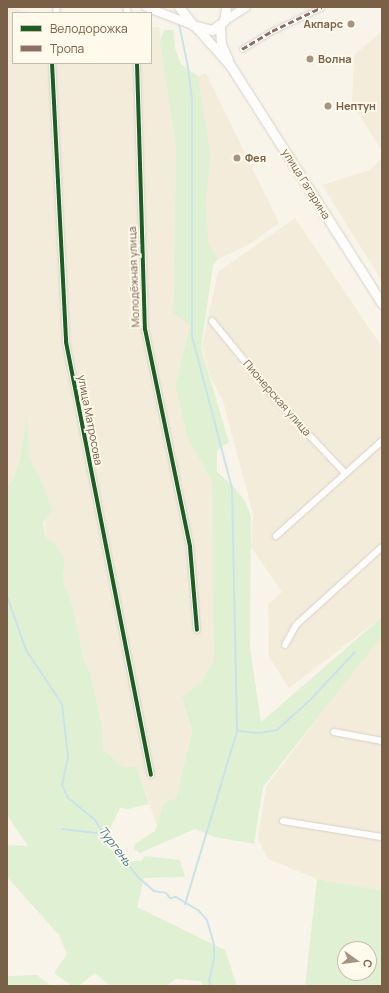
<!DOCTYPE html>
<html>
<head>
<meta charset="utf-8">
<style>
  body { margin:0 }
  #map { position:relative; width:389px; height:993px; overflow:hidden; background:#f8f4ea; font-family:Manrope,sans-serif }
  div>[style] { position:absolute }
  .residential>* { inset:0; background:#f4ecda }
  .green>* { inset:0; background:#e0f1d3 }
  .stream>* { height:2px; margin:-1px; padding:0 1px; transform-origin:1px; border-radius:1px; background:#cae2ea }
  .roads { filter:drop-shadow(0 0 1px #d7d1c8) drop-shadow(0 0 1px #d7d1c8) }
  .pedestrian>* { height:4.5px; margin:-2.25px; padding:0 2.25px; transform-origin:2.25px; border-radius:2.25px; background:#fefdfc }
  .minor>* { height:6px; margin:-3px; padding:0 3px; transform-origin:3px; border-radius:3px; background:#fefdfc }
  .tertiary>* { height:8px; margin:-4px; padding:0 4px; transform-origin:4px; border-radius:4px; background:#fefdfc }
  .secondary>* { height:9px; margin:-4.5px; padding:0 4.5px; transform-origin:4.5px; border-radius:4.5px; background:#fefdfc }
  .quiet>* { height:3px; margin-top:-1.5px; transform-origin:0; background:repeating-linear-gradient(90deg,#8d6e63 0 6px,transparent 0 9px) }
  .cycleway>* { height:4px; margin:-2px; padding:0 2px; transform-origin:2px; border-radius:2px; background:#1b5e20 }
  .dots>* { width:11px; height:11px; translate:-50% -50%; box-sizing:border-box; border:2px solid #fffaec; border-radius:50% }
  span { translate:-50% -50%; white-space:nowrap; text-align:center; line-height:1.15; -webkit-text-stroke:3.5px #fffaec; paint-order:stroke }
  .poi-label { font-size:11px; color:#7a6047; font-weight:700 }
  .right { translate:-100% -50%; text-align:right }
  .left { translate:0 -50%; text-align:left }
  .street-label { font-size:11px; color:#7a6047 }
  .water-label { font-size:12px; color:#3e7690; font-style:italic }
  .frame { position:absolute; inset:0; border:8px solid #7a6047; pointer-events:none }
  .legend { position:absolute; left:12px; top:12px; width:140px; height:52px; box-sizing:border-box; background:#fffaec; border:1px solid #cabcaa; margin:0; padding:5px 7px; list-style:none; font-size:12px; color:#7a6047 }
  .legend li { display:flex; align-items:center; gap:8px; height:20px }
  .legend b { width:20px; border:1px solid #cabcaa }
  .north { position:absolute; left:337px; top:941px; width:40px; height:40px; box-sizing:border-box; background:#fffaec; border:1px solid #cabcaa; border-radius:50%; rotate:104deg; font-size:11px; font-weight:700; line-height:16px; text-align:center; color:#7a6047 }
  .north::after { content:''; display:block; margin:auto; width:14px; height:18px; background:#a69480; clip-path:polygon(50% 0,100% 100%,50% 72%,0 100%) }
</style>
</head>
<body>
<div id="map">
  <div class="residential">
    <div style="clip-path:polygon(7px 7px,32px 13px,13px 13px,13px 63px,151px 63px,151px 27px,159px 27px,176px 147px,173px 313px,190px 326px,175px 385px,187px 437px,212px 482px,215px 585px,214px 660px,200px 683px,182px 697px,192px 731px,176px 798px,164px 804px,157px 826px,137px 767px,123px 768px,103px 750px,102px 725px,90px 672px,84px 660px,73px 606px,63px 580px,65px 559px,55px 544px,46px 538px,42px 482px,30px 459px,27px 417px,20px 459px,13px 480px,7px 487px)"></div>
    <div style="clip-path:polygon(382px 31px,382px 151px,352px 104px,354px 55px)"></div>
    <div style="clip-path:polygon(206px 73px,279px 223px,250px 244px,218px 259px,209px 244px,206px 201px,211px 155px,198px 76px)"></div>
    <div style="clip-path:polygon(382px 158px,382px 281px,322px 185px,370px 170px)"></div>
    <div style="clip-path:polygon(295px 218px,382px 347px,382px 617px,289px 688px,269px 657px,268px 604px,282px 592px,251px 547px,253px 514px,223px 401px,210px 376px,202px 346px,218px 272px)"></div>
    <div style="clip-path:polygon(382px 632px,382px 890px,317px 879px,268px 859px,258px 839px,266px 787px)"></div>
  </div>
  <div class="green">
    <div style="clip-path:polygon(164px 30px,174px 30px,175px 48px,181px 64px,198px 76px,211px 155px,206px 201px,209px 244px,218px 259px,213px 265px,201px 348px,229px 442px,217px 450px,217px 472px,232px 485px,245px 501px,251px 516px,250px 647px,261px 722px,382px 617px,382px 636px,263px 787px,254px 844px,215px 837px,195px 829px,140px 853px,134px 849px,135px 844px,155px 831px,164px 803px,176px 798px,192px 731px,182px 697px,200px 683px,214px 660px,212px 482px,187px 437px,175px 385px,190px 326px,173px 313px,176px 147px,160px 42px)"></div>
    <div style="clip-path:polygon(27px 415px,30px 459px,42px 482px,52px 511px,43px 522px,46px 538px,55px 544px,65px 559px,63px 580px,73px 606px,84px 660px,90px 672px,102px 725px,103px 750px,123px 767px,137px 767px,149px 804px,128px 809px,120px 808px,106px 837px,117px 854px,132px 861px,141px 861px,145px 856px,180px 860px,185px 877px,144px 878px,137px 907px,225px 950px,237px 986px,203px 986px,201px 981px,176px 979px,166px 986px,110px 986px,95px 973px,78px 986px,72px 986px,54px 973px,67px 954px,59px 935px,7px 877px,7px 845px,28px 846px,7px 815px,7px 487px,13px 480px,20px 459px)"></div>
    <div style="clip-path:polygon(evenodd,317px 879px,382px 890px,382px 986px,305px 986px,317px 879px,345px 949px,369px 949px,369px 973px,345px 973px,345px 949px)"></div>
    <div style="clip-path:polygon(37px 975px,51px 986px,7px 986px,7px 976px)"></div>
  </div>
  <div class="stream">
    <div style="left:179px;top:24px;width:44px;rotate:78.2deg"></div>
    <div style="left:188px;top:67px;width:33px;rotate:83deg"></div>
    <div style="left:192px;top:100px;width:236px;rotate:90deg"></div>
    <div style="left:192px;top:336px;width:158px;rotate:75.3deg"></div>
    <div style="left:232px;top:489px;width:242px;rotate:88.8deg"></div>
    <div style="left:237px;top:731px;width:181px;rotate:106.7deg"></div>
    <div style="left:7px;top:596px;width:57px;rotate:70.6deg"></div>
    <div style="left:26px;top:650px;width:65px;rotate:56.3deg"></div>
    <div style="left:62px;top:704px;width:53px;rotate:83.5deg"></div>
    <div style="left:68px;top:757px;width:29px;rotate:102deg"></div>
    <div style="left:62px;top:785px;width:14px;rotate:65deg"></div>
    <div style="left:68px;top:798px;width:35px;rotate:39deg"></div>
    <div style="left:95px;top:820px;width:13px;rotate:58deg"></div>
    <div style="left:102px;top:831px;width:21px;rotate:43deg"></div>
    <div style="left:117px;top:845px;width:12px;rotate:70deg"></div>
    <div style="left:121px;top:856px;width:28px;rotate:51deg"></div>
    <div style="left:139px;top:878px;width:20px;rotate:41deg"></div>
    <div style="left:154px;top:891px;width:12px;rotate:9deg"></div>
    <div style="left:166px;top:893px;width:6px;rotate:51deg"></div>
    <div style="left:170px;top:898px;width:6px;rotate:-9deg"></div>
    <div style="left:176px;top:897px;width:26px;rotate:31deg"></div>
    <div style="left:198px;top:910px;width:13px;rotate:48deg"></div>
    <div style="left:207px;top:920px;width:26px;rotate:74deg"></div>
    <div style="left:214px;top:945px;width:14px;rotate:90deg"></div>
    <div style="left:214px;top:959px;width:22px;rotate:103deg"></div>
    <div style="left:209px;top:980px;width:6px;rotate:72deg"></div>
    <div style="left:237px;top:731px;width:22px;rotate:5deg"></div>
    <div style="left:259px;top:733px;width:18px;rotate:-9deg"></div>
    <div style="left:277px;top:730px;width:46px;rotate:-42.4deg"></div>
    <div style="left:311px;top:699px;width:64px;rotate:-46.9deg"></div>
    <div style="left:62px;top:829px;width:43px;rotate:6.6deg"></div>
  </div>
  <div class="roads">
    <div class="pedestrian">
      <div style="left:242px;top:49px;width:35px;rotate:-31deg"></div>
      <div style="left:272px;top:31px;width:55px;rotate:-25.6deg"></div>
    </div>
    <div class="minor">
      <div style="left:126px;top:7px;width:6px;rotate:72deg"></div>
      <div style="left:56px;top:13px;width:6px;rotate:-81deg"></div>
      <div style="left:52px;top:63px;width:279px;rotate:87.1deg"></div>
      <div style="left:66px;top:342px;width:441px;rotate:78.9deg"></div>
      <div style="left:137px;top:63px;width:266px;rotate:88.3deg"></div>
      <div style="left:145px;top:329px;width:223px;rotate:78.3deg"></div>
      <div style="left:190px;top:547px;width:83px;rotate:85.2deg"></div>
      <div style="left:212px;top:321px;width:107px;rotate:50.7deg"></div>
      <div style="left:280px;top:404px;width:93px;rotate:46.7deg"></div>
      <div style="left:276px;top:536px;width:142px;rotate:-41.9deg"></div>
      <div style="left:285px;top:645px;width:23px;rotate:-61deg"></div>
      <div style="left:296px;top:625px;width:116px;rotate:-42.2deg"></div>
      <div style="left:334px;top:732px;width:49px;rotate:10.6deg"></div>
      <div style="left:283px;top:821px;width:100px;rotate:9.2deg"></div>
    </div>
    <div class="tertiary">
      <div style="left:146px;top:7px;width:50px;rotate:21deg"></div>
      <div style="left:224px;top:21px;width:26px;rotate:-32deg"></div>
    </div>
    <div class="secondary">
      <div style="left:179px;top:7px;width:23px;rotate:52deg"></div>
      <div style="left:193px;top:25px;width:20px;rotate:15deg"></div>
      <div style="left:212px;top:30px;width:15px;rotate:-37deg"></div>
      <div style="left:224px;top:21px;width:14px;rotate:-82deg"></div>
      <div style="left:220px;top:26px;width:18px;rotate:87deg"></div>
      <div style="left:221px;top:44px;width:17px;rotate:66deg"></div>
      <div style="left:196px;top:27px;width:51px;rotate:48.2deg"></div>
      <div style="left:230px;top:65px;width:283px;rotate:57.5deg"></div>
    </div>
  </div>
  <div class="quiet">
    <div style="left:242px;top:49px;width:35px;rotate:-31deg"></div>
    <div style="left:272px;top:31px;width:55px;rotate:-25.6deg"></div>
  </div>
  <div class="cycleway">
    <div style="left:52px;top:63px;width:279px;rotate:87.1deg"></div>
    <div style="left:66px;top:342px;width:441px;rotate:78.9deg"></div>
    <div style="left:137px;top:63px;width:266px;rotate:88.3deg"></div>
    <div style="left:145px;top:329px;width:223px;rotate:78.3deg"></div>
    <div style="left:190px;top:547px;width:83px;rotate:85.2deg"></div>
  </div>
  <div class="dots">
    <div style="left:351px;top:24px;background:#a69480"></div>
    <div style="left:310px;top:59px;background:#a69480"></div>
    <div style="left:328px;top:106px;background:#a69480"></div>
    <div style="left:237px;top:158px;background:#a69480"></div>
  </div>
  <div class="poi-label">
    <span class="right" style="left:343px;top:24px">Акпарс</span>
    <span class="left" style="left:318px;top:59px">Волна</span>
    <span class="left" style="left:336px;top:106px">Нептун</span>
    <span class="left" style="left:245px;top:158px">Фея</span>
  </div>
  <div class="street-label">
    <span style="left:306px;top:184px;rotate:58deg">улица Гагарина</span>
    <span style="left:134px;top:277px;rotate:-92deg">Молодёжная улица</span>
    <span style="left:277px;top:398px;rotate:49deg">Пионерская улица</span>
    <span style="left:90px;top:420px;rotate:79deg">улица Матросова</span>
  </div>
  <div class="water-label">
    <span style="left:115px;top:846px;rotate:53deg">Тургень</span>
  </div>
  <div class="frame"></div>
  <ul class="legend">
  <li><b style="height:5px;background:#1b5e20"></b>Велодорожка</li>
  <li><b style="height:5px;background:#8d6e63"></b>Тропа</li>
  </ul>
  <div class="north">С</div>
</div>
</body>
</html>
